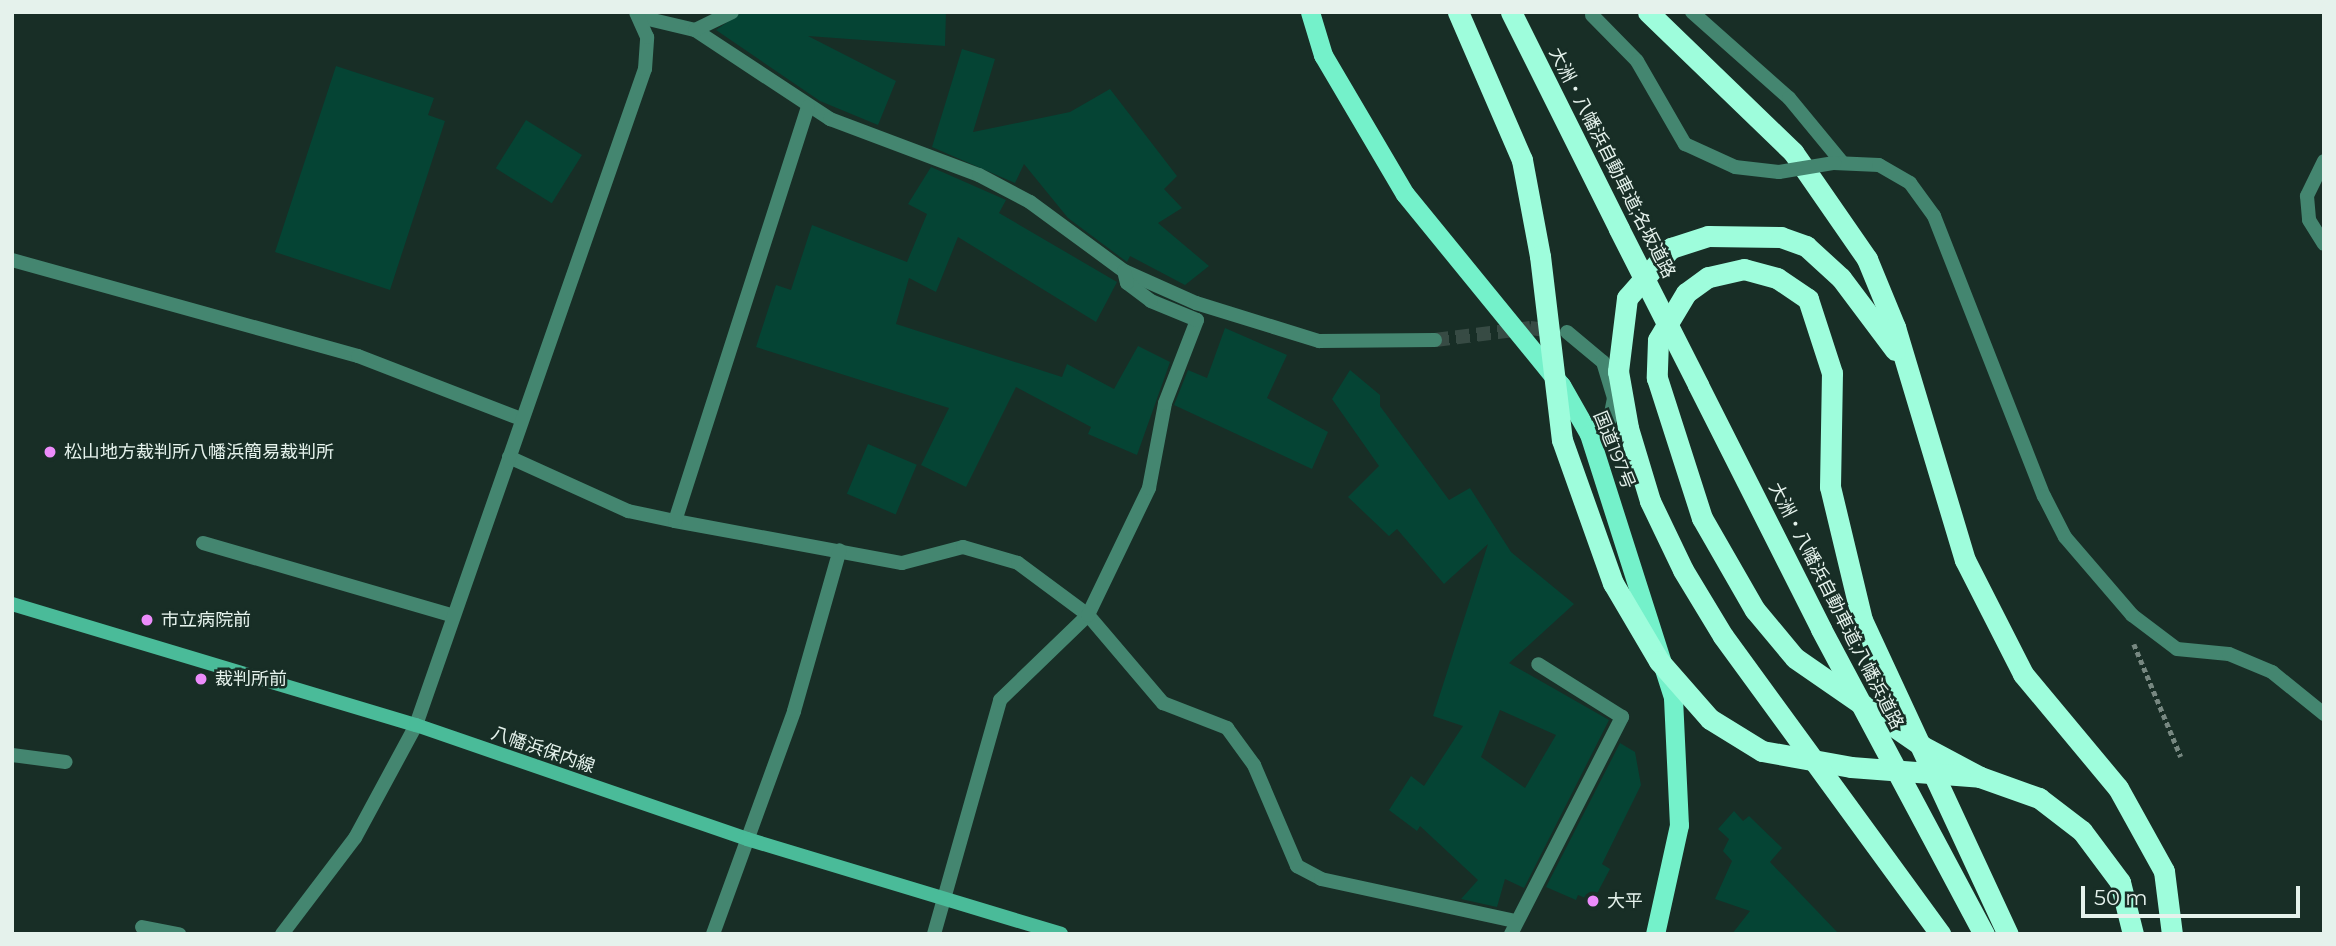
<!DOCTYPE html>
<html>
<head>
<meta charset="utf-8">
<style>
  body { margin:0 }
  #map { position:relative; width:2336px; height:946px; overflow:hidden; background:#182e26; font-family:Montserrat,"Noto Sans JP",sans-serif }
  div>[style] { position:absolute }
  .building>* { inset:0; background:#054434; transform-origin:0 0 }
  .minor-tunnel>* { height:14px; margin-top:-7px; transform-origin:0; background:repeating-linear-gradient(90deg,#374b44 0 14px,transparent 0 21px) }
  .path>* { height:4.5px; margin-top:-2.25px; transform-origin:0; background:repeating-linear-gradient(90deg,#778881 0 5px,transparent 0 8.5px) }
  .minor>* { height:14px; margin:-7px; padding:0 7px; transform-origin:7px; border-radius:7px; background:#448670 }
  .tertiary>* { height:14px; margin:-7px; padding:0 7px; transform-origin:7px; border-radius:7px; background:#448670 }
  .secondary>* { height:14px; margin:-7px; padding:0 7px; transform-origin:7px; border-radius:7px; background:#4abb99 }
  .trunk>* { height:19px; margin:-9.5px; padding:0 9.5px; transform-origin:9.5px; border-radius:9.5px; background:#74f1ca }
  .motorway>* { height:21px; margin:-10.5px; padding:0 10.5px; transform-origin:10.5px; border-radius:10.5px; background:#9efddc }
  .tertiary-bridge>* { height:14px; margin:-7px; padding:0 7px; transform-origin:7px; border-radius:7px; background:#448670 }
  .motorway-bridge>* { height:21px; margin:-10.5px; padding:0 10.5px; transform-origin:10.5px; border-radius:10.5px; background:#9efddc }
  .dots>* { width:19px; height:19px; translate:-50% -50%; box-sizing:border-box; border:4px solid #182e26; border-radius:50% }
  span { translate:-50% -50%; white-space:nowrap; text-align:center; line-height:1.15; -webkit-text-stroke:5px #182e26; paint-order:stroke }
  .street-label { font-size:18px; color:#e5f2ec }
  .poi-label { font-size:18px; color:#e5f2ec }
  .left { translate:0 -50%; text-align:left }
  .frame { position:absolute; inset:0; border:14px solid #e5f2ec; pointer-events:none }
  .scale { position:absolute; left:2081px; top:886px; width:219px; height:32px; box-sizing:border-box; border:4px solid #e5f2ec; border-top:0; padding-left:9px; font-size:21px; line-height:24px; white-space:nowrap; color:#e5f2ec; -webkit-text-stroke:5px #182e26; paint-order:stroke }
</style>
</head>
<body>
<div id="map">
  <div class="building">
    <div style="clip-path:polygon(742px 12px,946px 12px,945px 46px,808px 36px,896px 81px,878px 125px,820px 101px,716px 30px)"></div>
    <div style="clip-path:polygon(962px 49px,995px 59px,973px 132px,1070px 112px,1110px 89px,1177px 176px,1164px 189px,1182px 208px,1158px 223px,1209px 266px,1185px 285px,1130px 256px,1127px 262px,1068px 218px,1024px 164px,1015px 183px,932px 147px)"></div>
    <div style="clip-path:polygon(336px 66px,434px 98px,428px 115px,445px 121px,390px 290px,275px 252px)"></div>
    <div style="left:526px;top:120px;width:66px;height:57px;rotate:32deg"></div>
    <div style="clip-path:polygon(931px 167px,1006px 200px,999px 213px,1117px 282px,1096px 322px,958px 237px,936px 292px,909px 278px,896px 324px,1062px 377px,1067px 364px,1114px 389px,1138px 346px,1170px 362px,1137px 455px,1088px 434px,1091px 427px,1016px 387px,966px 487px,921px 465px,949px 408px,756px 347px,776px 285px,791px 290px,812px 225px,907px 262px,927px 214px,908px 204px)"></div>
    <div style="clip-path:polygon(1225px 328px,1287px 355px,1267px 398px,1328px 432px,1312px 469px,1174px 405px,1188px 370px,1207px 378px)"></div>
    <div style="clip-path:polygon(evenodd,1350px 370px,1380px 395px,1380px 406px,1449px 500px,1470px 488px,1511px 552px,1574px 604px,1509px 663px,1609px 720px,1524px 888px,1505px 879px,1497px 907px,1461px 899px,1478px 880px,1420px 826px,1417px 831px,1389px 810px,1411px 776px,1424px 786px,1463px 726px,1433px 716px,1488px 544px,1444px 584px,1397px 529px,1389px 536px,1348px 497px,1379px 466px,1332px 399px,1350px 370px,1500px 710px,1556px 735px,1525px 788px,1481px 757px,1500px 710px)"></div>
    <div style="left:868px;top:444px;width:53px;height:54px;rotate:23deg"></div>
    <div style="clip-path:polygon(1620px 743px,1635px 752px,1641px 785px,1602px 864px,1610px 869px,1593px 901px,1578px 895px,1576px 900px,1546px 887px)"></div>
    <div style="clip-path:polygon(1734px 811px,1743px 821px,1749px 816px,1782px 848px,1770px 862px,1839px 934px,1732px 934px,1750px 911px,1715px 899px,1732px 861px,1723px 851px,1729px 839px,1718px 829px)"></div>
  </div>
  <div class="minor-tunnel">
    <div style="left:1435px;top:340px;width:96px;rotate:-7.2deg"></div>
    <div style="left:1530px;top:328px;width:26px;rotate:7deg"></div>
  </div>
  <div class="path">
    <div style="left:2134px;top:644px;width:122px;rotate:67.4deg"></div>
  </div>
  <div class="minor">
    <div style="left:1692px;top:12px;width:130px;rotate:41.6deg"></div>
    <div style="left:1789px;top:98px;width:82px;rotate:50.5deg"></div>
    <div style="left:640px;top:17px;width:57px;rotate:13.3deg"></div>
    <div style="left:695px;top:30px;width:162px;rotate:33.4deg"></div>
    <div style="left:830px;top:119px;width:159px;rotate:20.6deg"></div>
    <div style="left:979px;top:175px;width:58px;rotate:27.9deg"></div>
    <div style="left:1030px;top:202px;width:117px;rotate:36.3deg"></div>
    <div style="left:1124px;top:271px;width:79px;rotate:24deg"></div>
    <div style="left:1196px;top:303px;width:129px;rotate:17.2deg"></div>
    <div style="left:1319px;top:341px;width:116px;rotate:-0.5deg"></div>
    <div style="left:695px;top:30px;width:41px;rotate:-25.9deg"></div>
    <div style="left:2324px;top:161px;width:39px;rotate:116deg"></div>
    <div style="left:2307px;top:196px;width:24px;rotate:85deg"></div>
    <div style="left:2309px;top:220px;width:28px;rotate:58deg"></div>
    <div style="left:12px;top:260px;width:359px;rotate:15.5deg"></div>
    <div style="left:358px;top:356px;width:175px;rotate:21.1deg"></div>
    <div style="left:1567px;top:332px;width:47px;rotate:39.8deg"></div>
    <div style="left:1603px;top:362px;width:38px;rotate:73deg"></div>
    <div style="left:1614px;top:398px;width:21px;rotate:101deg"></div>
    <div style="left:1610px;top:419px;width:26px;rotate:144deg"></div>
    <div style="left:509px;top:457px;width:131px;rotate:24.4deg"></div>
    <div style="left:628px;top:511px;width:48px;rotate:12deg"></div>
    <div style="left:675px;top:521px;width:231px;rotate:10.5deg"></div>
    <div style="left:902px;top:563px;width:63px;rotate:-14.7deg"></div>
    <div style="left:963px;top:547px;width:57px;rotate:16.2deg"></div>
    <div style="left:1018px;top:563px;width:87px;rotate:36.6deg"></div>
    <div style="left:1088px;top:615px;width:116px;rotate:49.6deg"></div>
    <div style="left:1163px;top:703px;width:69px;rotate:21.3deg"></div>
    <div style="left:1227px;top:728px;width:46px;rotate:53.9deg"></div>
    <div style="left:1254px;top:765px;width:110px;rotate:66.9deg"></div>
    <div style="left:1297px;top:866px;width:27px;rotate:28deg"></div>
    <div style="left:1321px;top:879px;width:199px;rotate:12.2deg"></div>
    <div style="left:675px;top:521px;width:435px;rotate:-72.2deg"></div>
    <div style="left:203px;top:543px;width:258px;rotate:16.2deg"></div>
    <div style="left:2132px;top:615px;width:56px;rotate:37.1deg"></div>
    <div style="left:2177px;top:649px;width:52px;rotate:5.5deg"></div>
    <div style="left:2229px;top:654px;width:47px;rotate:22.7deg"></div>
    <div style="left:2272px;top:672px;width:67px;rotate:38.9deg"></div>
    <div style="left:12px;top:755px;width:54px;rotate:7.4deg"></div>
    <div style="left:142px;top:927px;width:38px;rotate:11deg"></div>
    <div style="left:282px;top:934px;width:121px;rotate:-52.8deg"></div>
    <div style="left:355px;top:838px;width:128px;rotate:-61.6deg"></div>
    <div style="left:416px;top:725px;width:695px;rotate:-70.76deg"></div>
    <div style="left:645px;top:69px;width:32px;rotate:-86deg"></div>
    <div style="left:647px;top:37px;width:27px;rotate:-114deg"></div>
    <div style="left:713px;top:934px;width:237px;rotate:-70deg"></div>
    <div style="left:794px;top:711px;width:167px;rotate:-74.1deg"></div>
    <div style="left:934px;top:934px;width:243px;rotate:-74.2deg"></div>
    <div style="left:1000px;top:700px;width:122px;rotate:-44deg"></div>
    <div style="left:1088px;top:615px;width:141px;rotate:-64.3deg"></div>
    <div style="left:1149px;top:488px;width:86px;rotate:-79.3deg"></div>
    <div style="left:1165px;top:403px;width:89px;rotate:-68.9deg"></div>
    <div style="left:1197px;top:320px;width:50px;rotate:-157.6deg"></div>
    <div style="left:1151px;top:301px;width:30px;rotate:-143deg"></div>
    <div style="left:1127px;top:283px;width:12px;rotate:-104deg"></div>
    <div style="left:1511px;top:934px;width:244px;rotate:-62.9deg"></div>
    <div style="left:1622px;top:717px;width:99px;rotate:-147.8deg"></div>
  </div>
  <div class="tertiary">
    <div style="left:1592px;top:15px;width:64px;rotate:45.6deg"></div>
    <div style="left:1637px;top:61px;width:96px;rotate:60deg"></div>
    <div style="left:1685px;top:144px;width:55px;rotate:24.7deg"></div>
    <div style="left:1735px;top:167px;width:44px;rotate:6.5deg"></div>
    <div style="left:1834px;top:163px;width:45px;rotate:2.5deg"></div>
    <div style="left:1879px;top:165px;width:36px;rotate:30deg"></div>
    <div style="left:1910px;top:183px;width:41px;rotate:54deg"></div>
    <div style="left:1934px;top:216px;width:301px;rotate:68.6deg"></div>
    <div style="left:2044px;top:496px;width:46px;rotate:62.9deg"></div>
    <div style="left:2065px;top:537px;width:103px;rotate:49.3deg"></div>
  </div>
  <div class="secondary">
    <div style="left:12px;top:604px;width:422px;rotate:16.7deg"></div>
    <div style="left:416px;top:725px;width:350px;rotate:19deg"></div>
    <div style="left:747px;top:839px;width:328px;rotate:16.8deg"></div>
  </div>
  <div class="trunk">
    <div style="left:1310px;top:12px;width:45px;rotate:73.2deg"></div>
    <div style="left:1323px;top:55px;width:161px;rotate:59.5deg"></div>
    <div style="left:1405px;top:194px;width:247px;rotate:50.8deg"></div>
    <div style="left:1561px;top:385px;width:56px;rotate:60.3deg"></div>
    <div style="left:1589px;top:434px;width:277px;rotate:72.3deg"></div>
    <div style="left:1673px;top:698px;width:127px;rotate:87.3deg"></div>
    <div style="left:1679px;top:825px;width:112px;rotate:102.4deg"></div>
  </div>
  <div class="motorway">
    <div style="left:1458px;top:12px;width:161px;rotate:66.6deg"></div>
    <div style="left:1522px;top:160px;width:98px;rotate:79.4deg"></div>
    <div style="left:1511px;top:12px;width:242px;rotate:63.5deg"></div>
    <div style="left:1648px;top:12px;width:202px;rotate:44deg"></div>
    <div style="left:1793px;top:152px;width:130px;rotate:55.3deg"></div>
    <div style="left:1867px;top:259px;width:74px;rotate:67.6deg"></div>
    <div style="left:1895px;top:327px;width:243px;rotate:73.3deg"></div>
    <div style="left:1965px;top:560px;width:128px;rotate:63deg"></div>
    <div style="left:2023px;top:674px;width:148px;rotate:50.2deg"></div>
    <div style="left:2118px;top:788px;width:95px;rotate:61deg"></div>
    <div style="left:2164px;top:871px;width:64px;rotate:82.8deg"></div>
    <div style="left:1627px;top:298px;width:67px;rotate:-48.7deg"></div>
    <div style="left:1671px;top:248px;width:39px;rotate:-18deg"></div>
    <div style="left:1708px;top:236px;width:73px;rotate:0.8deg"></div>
    <div style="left:1781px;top:237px;width:27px;rotate:20deg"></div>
    <div style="left:1806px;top:246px;width:47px;rotate:42.4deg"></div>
    <div style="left:1841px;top:278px;width:90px;rotate:53.1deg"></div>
    <div style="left:1698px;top:385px;width:273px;rotate:63.2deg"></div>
    <div style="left:1862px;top:620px;width:137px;rotate:-103.5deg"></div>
    <div style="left:1830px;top:487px;width:114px;rotate:-89deg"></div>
    <div style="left:1832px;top:373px;width:78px;rotate:-108deg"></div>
    <div style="left:1808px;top:299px;width:37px;rotate:-146deg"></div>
    <div style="left:1777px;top:278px;width:34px;rotate:-165deg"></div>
    <div style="left:1744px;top:269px;width:37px;rotate:167deg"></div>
    <div style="left:1708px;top:277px;width:27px;rotate:144deg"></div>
    <div style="left:1686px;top:293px;width:55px;rotate:120.8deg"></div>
    <div style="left:1658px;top:340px;width:38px;rotate:92deg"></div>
    <div style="left:1657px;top:378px;width:147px;rotate:72.2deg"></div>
    <div style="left:1702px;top:518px;width:106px;rotate:60.1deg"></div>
    <div style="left:1755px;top:610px;width:62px;rotate:50.2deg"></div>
    <div style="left:1795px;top:658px;width:155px;rotate:34.7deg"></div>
    <div style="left:1922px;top:746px;width:66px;rotate:28.1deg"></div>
    <div style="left:1851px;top:767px;width:129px;rotate:4.4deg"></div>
    <div style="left:1980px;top:777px;width:63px;rotate:19.6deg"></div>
    <div style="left:2039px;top:798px;width:54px;rotate:37.5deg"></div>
    <div style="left:2082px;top:831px;width:64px;rotate:53.3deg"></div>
    <div style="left:2120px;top:882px;width:54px;rotate:76deg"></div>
  </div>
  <div class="tertiary-bridge">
    <div style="left:1779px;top:172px;width:56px;rotate:-9.3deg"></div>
  </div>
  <div class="motorway-bridge">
    <div style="left:1619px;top:229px;width:175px;rotate:63.1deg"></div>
    <div style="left:1540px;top:256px;width:185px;rotate:83.2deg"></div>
    <div style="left:1562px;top:440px;width:152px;rotate:70.4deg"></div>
    <div style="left:1613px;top:583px;width:91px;rotate:59.5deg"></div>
    <div style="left:1659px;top:661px;width:77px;rotate:48.7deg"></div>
    <div style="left:1710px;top:719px;width:61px;rotate:31.6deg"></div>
    <div style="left:1762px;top:751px;width:90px;rotate:10.2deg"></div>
    <div style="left:1627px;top:298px;width:74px;rotate:97deg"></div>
    <div style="left:1618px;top:371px;width:58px;rotate:80deg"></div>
    <div style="left:1628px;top:428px;width:76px;rotate:73.2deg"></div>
    <div style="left:1650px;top:501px;width:76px;rotate:64.4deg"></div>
    <div style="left:1683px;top:570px;width:77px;rotate:58.8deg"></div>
    <div style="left:1723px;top:636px;width:369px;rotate:53.9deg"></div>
    <div style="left:1862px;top:620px;width:346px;rotate:65.1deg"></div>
    <div style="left:1821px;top:629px;width:346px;rotate:61.9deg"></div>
  </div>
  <div class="dots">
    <div style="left:50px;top:452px;background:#ec8cfb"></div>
    <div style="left:147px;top:620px;background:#ec8cfb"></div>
    <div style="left:201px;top:679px;background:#ec8cfb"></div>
    <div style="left:1593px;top:901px;background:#ec8cfb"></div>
  </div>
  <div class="street-label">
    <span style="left:1612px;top:163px;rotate:63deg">大洲・八幡浜自動車道;名坂道路</span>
    <span style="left:1614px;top:450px;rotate:68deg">国道197号</span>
    <span style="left:1836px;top:606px;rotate:63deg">大洲・八幡浜自動車道;八幡浜道路</span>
    <span style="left:543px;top:750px;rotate:19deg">八幡浜保内線</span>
  </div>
  <div class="poi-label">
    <span class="left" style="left:64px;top:452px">松山地方裁判所八幡浜簡易裁判所</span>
    <span class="left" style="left:161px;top:620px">市立病院前</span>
    <span class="left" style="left:215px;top:679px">裁判所前</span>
    <span class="left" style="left:1607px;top:901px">大平</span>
  </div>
  <div class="frame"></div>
  <div class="scale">50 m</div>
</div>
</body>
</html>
